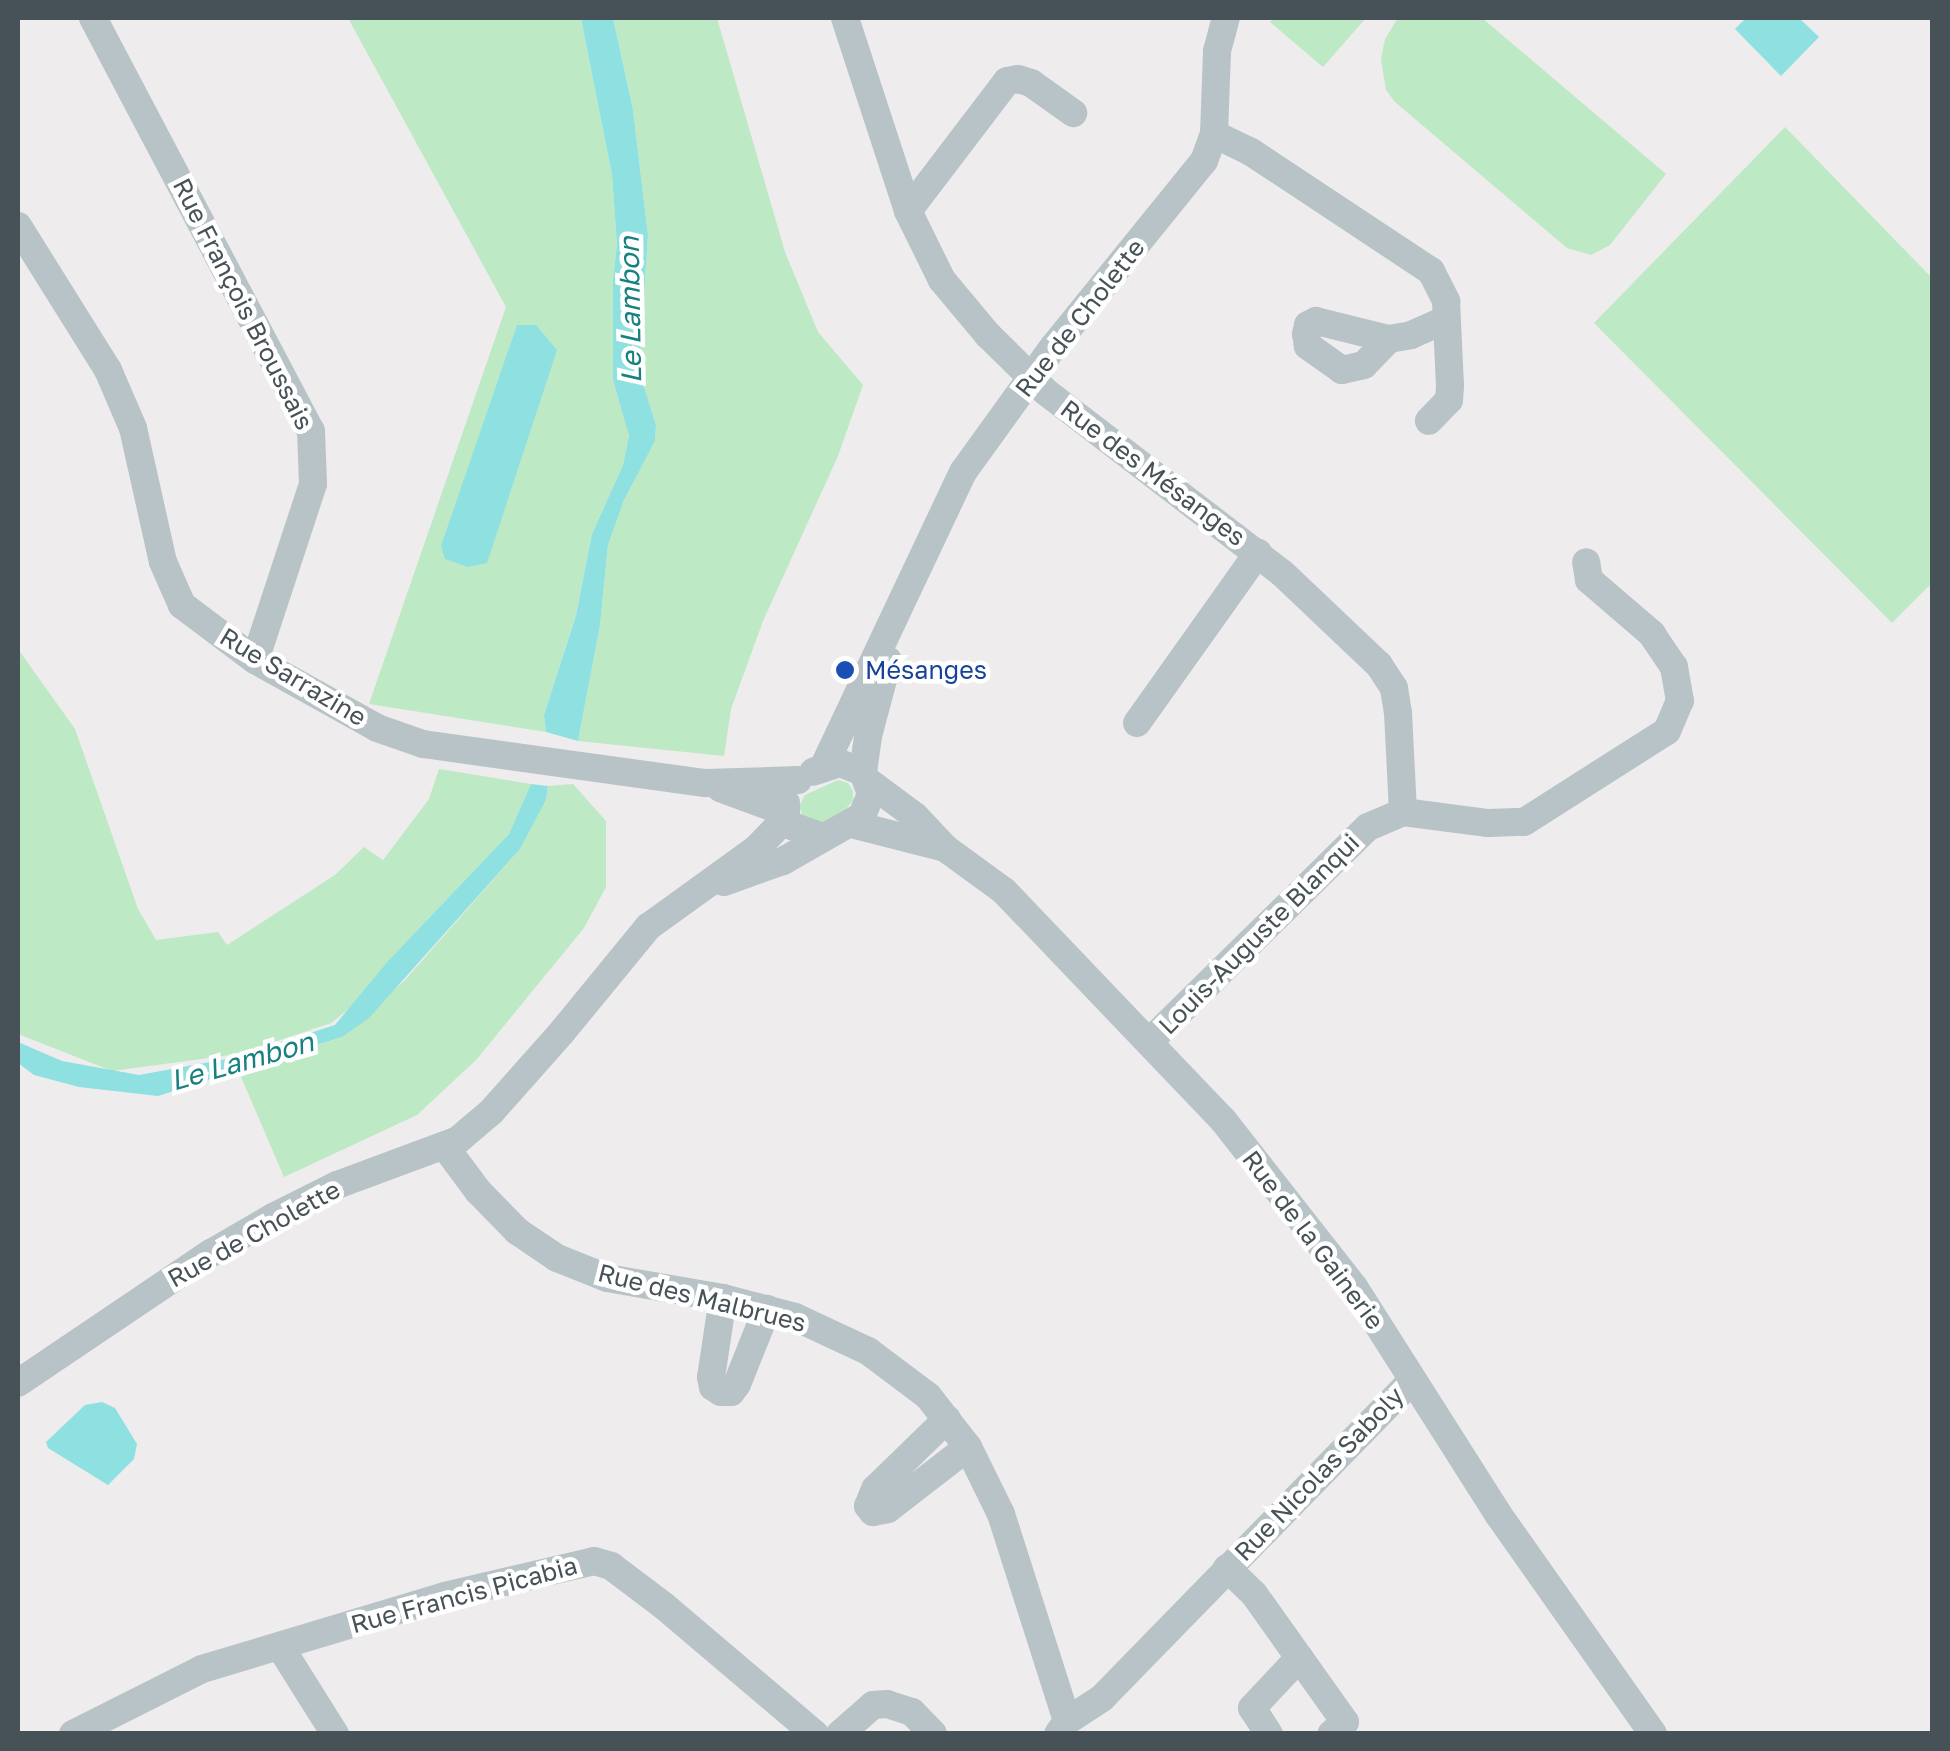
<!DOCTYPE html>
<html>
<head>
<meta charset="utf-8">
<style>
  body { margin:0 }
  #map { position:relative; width:1950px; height:1751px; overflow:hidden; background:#eeecec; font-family:"Golos Text",sans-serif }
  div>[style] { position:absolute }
  .green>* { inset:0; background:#bde9c5 }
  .water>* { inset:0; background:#8fe0e1 }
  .minor>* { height:28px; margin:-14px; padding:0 14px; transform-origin:14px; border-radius:14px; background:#b8c3c7 }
  .dots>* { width:28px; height:28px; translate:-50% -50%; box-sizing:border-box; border:5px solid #fff; border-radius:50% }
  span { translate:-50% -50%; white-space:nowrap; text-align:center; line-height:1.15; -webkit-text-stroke:9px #fff; paint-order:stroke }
  .street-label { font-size:25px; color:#465257 }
  .transit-label { font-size:25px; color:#164399 }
  .left { translate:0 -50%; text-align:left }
  .water-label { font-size:28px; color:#198081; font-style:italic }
  .frame { position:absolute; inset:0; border:20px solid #465257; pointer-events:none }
</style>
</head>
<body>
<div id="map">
  <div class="green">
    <div style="clip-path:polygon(348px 18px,581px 18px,612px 175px,617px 245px,613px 279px,613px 380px,629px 436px,623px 465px,592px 534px,576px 614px,544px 715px,546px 732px,369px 704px,506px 307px)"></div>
    <div style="clip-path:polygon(613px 18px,717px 18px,785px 252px,818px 332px,863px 385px,838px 456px,763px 621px,731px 709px,724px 756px,578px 741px,600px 625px,608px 545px,624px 500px,655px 441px,656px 425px,639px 371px,648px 235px,633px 110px)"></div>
    <div style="clip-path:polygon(1274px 18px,1366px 18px,1323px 67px,1270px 22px)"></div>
    <div style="clip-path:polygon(1398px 18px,1482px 18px,1666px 174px,1610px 245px,1591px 255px,1567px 248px,1395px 102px,1386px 90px,1381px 59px,1385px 39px)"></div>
    <div style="clip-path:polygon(1785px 127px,1932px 278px,1932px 583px,1892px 623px,1594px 323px)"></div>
    <div style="clip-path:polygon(18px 649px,75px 729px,138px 909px,156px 940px,218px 932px,227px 945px,335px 875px,364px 847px,383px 860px,429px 799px,439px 769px,531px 784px,509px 834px,389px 960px,355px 1004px,331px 1023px,238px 1054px,112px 1071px,18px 1034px)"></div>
    <div style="clip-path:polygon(838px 780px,848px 783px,853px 791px,853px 801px,843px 812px,820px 824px,803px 817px,799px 806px,805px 795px)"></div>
    <div style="clip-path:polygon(573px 784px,606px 821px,606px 887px,584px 928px,476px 1060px,417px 1115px,284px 1177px,239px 1072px,342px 1037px,406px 979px,520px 849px,546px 800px,548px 786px)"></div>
  </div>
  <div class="water">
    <div style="clip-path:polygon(581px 18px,613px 18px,633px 110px,648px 235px,639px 371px,656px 425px,655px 441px,624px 500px,608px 545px,600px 625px,578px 741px,546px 732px,544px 715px,576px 615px,592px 534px,623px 465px,629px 436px,613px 380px,613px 279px,617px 245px,612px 175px)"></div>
    <div style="clip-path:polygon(1746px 18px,1799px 18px,1819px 37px,1781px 76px,1735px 29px)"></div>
    <div style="clip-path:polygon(517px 325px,536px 325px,557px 350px,487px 563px,468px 567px,445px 559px,441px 546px)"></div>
    <div style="clip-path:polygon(531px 784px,548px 786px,546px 800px,520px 849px,369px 1018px,342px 1037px,158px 1096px,79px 1087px,34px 1075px,18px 1063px,18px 1042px,62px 1061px,139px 1075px,232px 1058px,335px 1025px,389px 960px,509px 834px)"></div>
    <div style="clip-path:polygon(102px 1402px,115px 1408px,137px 1444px,134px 1459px,108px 1485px,48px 1448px,46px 1442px,85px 1405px)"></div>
  </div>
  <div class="minor">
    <div style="left:93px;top:18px;width:467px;rotate:62.2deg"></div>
    <div style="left:311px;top:431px;width:53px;rotate:87.8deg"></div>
    <div style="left:313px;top:484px;width:185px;rotate:108.2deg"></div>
    <div style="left:845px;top:18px;width:203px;rotate:71.9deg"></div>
    <div style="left:908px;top:211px;width:77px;rotate:63.8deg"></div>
    <div style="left:942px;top:280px;width:72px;rotate:50.1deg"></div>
    <div style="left:988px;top:335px;width:81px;rotate:44.5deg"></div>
    <div style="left:1046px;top:392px;width:297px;rotate:37.5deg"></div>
    <div style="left:1282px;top:573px;width:134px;rotate:43.5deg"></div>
    <div style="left:1379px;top:665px;width:27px;rotate:57deg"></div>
    <div style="left:1394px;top:688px;width:25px;rotate:81deg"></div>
    <div style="left:1398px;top:713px;width:99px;rotate:87.1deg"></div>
    <div style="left:1214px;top:134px;width:41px;rotate:25.9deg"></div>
    <div style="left:1251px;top:152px;width:216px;rotate:33.5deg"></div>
    <div style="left:1431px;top:271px;width:34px;rotate:63deg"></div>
    <div style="left:1446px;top:301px;width:85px;rotate:87.3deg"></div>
    <div style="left:1450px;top:386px;width:14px;rotate:94deg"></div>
    <div style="left:1449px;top:400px;width:29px;rotate:134deg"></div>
    <div style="left:908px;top:211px;width:163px;rotate:-52.7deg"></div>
    <div style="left:1007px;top:81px;width:11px;rotate:-10deg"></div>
    <div style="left:1018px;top:79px;width:14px;rotate:17deg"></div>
    <div style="left:1031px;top:83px;width:52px;rotate:35.5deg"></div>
    <div style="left:18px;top:226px;width:170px;rotate:58deg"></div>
    <div style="left:108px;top:370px;width:63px;rotate:66.7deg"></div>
    <div style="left:133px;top:428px;width:137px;rotate:77.4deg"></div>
    <div style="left:163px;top:562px;width:47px;rotate:66.2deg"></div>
    <div style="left:182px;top:605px;width:91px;rotate:37deg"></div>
    <div style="left:255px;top:660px;width:140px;rotate:29.1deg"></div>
    <div style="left:377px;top:728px;width:49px;rotate:19.2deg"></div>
    <div style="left:423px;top:744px;width:285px;rotate:7.9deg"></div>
    <div style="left:705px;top:783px;width:93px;rotate:-1.8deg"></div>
    <div style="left:1389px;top:339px;width:36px;rotate:134deg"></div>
    <div style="left:1364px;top:365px;width:23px;rotate:167deg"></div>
    <div style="left:1342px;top:370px;width:42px;rotate:-144.8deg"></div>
    <div style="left:1308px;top:346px;width:12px;rotate:-99deg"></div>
    <div style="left:1306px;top:334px;width:9px;rotate:-77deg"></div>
    <div style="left:1308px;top:325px;width:9px;rotate:-27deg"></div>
    <div style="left:1316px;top:321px;width:75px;rotate:13.9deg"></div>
    <div style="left:1389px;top:339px;width:22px;rotate:-10deg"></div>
    <div style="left:1411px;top:335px;width:37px;rotate:-24deg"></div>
    <div style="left:1137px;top:723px;width:209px;rotate:-54.6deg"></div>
    <div style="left:824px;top:766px;width:325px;rotate:-64.7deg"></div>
    <div style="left:963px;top:472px;width:155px;rotate:-54.2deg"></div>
    <div style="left:1054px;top:346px;width:238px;rotate:-51deg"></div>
    <div style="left:1204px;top:161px;width:29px;rotate:-70deg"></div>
    <div style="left:1214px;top:134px;width:83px;rotate:-87.9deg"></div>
    <div style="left:1217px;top:51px;width:34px;rotate:-75deg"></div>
    <div style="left:863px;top:772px;width:36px;rotate:-82deg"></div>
    <div style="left:868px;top:736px;width:78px;rotate:-75.1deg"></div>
    <div style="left:869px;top:782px;width:57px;rotate:36.5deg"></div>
    <div style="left:915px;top:816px;width:44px;rotate:46.8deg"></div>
    <div style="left:945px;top:848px;width:73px;rotate:36.1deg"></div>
    <div style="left:1004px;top:891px;width:317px;rotate:46.3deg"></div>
    <div style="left:1223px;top:1120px;width:212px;rotate:51.9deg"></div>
    <div style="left:1354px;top:1287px;width:269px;rotate:57.6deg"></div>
    <div style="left:1498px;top:1514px;width:269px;rotate:54.8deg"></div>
    <div style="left:720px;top:788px;width:69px;rotate:20.3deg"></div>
    <div style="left:786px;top:803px;width:15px;rotate:90deg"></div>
    <div style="left:786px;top:818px;width:10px;rotate:53deg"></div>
    <div style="left:792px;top:826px;width:30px;rotate:20deg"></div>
    <div style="left:851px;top:824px;width:94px;rotate:14.2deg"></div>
    <div style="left:724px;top:882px;width:63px;rotate:-19.6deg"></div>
    <div style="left:783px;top:861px;width:91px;rotate:-29.7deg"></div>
    <div style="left:862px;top:816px;width:24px;rotate:-68deg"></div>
    <div style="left:871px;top:794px;width:23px;rotate:-110deg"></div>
    <div style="left:863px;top:772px;width:25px;rotate:-159deg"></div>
    <div style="left:840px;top:763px;width:28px;rotate:162deg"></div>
    <div style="left:1150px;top:1041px;width:305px;rotate:-44.5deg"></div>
    <div style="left:1368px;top:827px;width:38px;rotate:-23deg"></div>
    <div style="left:1403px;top:812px;width:86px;rotate:7.4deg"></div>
    <div style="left:1488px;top:823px;width:36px;rotate:-2deg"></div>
    <div style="left:1524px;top:822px;width:169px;rotate:-32.5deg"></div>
    <div style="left:1667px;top:731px;width:33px;rotate:-67deg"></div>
    <div style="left:1680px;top:701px;width:35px;rotate:-100deg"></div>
    <div style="left:1674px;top:667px;width:40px;rotate:-124deg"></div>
    <div style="left:1652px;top:634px;width:83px;rotate:-139.4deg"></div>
    <div style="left:1589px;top:580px;width:18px;rotate:-99deg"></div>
    <div style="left:446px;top:1148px;width:54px;rotate:53.3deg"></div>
    <div style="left:478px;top:1191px;width:56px;rotate:45.7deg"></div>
    <div style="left:517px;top:1231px;width:48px;rotate:34deg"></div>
    <div style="left:557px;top:1258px;width:54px;rotate:21.8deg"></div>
    <div style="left:607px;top:1278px;width:118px;rotate:9.8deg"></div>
    <div style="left:723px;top:1298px;width:74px;rotate:14.8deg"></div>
    <div style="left:795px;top:1317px;width:81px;rotate:25deg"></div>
    <div style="left:868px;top:1351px;width:75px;rotate:36.9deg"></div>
    <div style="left:928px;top:1396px;width:65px;rotate:51.9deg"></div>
    <div style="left:968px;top:1447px;width:75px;rotate:63.8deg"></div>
    <div style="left:1001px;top:1514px;width:217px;rotate:72.3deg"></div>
    <div style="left:723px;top:1298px;width:80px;rotate:98.6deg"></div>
    <div style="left:711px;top:1377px;width:10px;rotate:79deg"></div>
    <div style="left:713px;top:1387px;width:9px;rotate:32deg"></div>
    <div style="left:721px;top:1392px;width:10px"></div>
    <div style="left:731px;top:1392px;width:10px;rotate:-53deg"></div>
    <div style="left:737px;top:1384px;width:81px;rotate:-68.2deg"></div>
    <div style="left:18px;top:1383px;width:233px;rotate:-34deg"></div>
    <div style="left:211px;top:1253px;width:72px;rotate:-30.1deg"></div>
    <div style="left:273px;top:1217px;width:72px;rotate:-26.6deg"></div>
    <div style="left:337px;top:1185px;width:129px;rotate:-20.4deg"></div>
    <div style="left:458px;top:1140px;width:43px;rotate:-40.3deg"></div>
    <div style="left:491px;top:1112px;width:107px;rotate:-48.4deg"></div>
    <div style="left:562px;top:1032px;width:136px;rotate:-50.7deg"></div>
    <div style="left:648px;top:927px;width:133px;rotate:-35.8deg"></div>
    <div style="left:756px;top:849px;width:43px;rotate:-45.9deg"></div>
    <div style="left:947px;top:1419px;width:100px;rotate:135.8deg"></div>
    <div style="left:875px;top:1489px;width:18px;rotate:112deg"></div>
    <div style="left:868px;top:1506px;width:8px;rotate:50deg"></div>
    <div style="left:873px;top:1512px;width:15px;rotate:-11deg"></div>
    <div style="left:888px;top:1509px;width:101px;rotate:-37.8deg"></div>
    <div style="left:1227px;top:1568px;width:37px;rotate:44deg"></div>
    <div style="left:1254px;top:1594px;width:157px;rotate:54.6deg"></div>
    <div style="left:1345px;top:1722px;width:18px;rotate:139deg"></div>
    <div style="left:281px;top:1648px;width:102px;rotate:57.9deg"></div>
    <div style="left:73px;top:1734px;width:144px;rotate:-26.7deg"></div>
    <div style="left:202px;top:1669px;width:254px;rotate:-16.7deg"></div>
    <div style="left:445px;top:1596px;width:153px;rotate:-13.2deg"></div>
    <div style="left:594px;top:1561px;width:18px;rotate:16deg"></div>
    <div style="left:611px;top:1566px;width:66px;rotate:37deg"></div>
    <div style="left:664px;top:1606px;width:198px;rotate:40.3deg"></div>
    <div style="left:840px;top:1734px;width:44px;rotate:-41.3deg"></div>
    <div style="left:873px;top:1705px;width:14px;rotate:-4deg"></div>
    <div style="left:887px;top:1704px;width:26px;rotate:18deg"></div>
    <div style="left:912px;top:1712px;width:30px;rotate:46deg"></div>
    <div style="left:1058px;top:1734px;width:16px;rotate:-55deg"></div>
    <div style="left:1067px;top:1721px;width:42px;rotate:-33.3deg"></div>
    <div style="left:1102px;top:1698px;width:443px;rotate:-45.7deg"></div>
    <div style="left:1269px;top:1734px;width:31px;rotate:-123deg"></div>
    <div style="left:1252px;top:1708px;width:69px;rotate:-46.8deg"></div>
  </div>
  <div class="dots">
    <div style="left:845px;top:670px;background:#1a4fb4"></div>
  </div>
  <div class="street-label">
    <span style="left:243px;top:304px;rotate:63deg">Rue François Broussais</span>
    <span style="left:1080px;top:318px;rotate:-52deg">Rue de Cholette</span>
    <span style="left:1153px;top:473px;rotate:37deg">Rue des Mésanges</span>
    <span style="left:293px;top:677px;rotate:31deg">Rue Sarrazine</span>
    <span style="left:1259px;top:934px;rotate:-45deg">Louis-Auguste Blanqui</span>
    <span style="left:254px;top:1234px;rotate:-29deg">Rue de Cholette</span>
    <span style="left:1313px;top:1240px;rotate:53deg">Rue de la Gainerie</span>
    <span style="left:702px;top:1298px;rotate:14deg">Rue des Malbrues</span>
    <span style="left:1319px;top:1474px;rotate:-46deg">Rue Nicolas Saboly</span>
    <span style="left:464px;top:1595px;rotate:-15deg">Rue Francis Picabia</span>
  </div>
  <div class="transit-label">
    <span class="left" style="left:865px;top:670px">Mésanges</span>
  </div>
  <div class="water-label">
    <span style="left:630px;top:310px;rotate:-91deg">Le Lambon</span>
    <span style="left:242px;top:1061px;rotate:-16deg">Le Lambon</span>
  </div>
  <div class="frame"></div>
</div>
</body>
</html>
